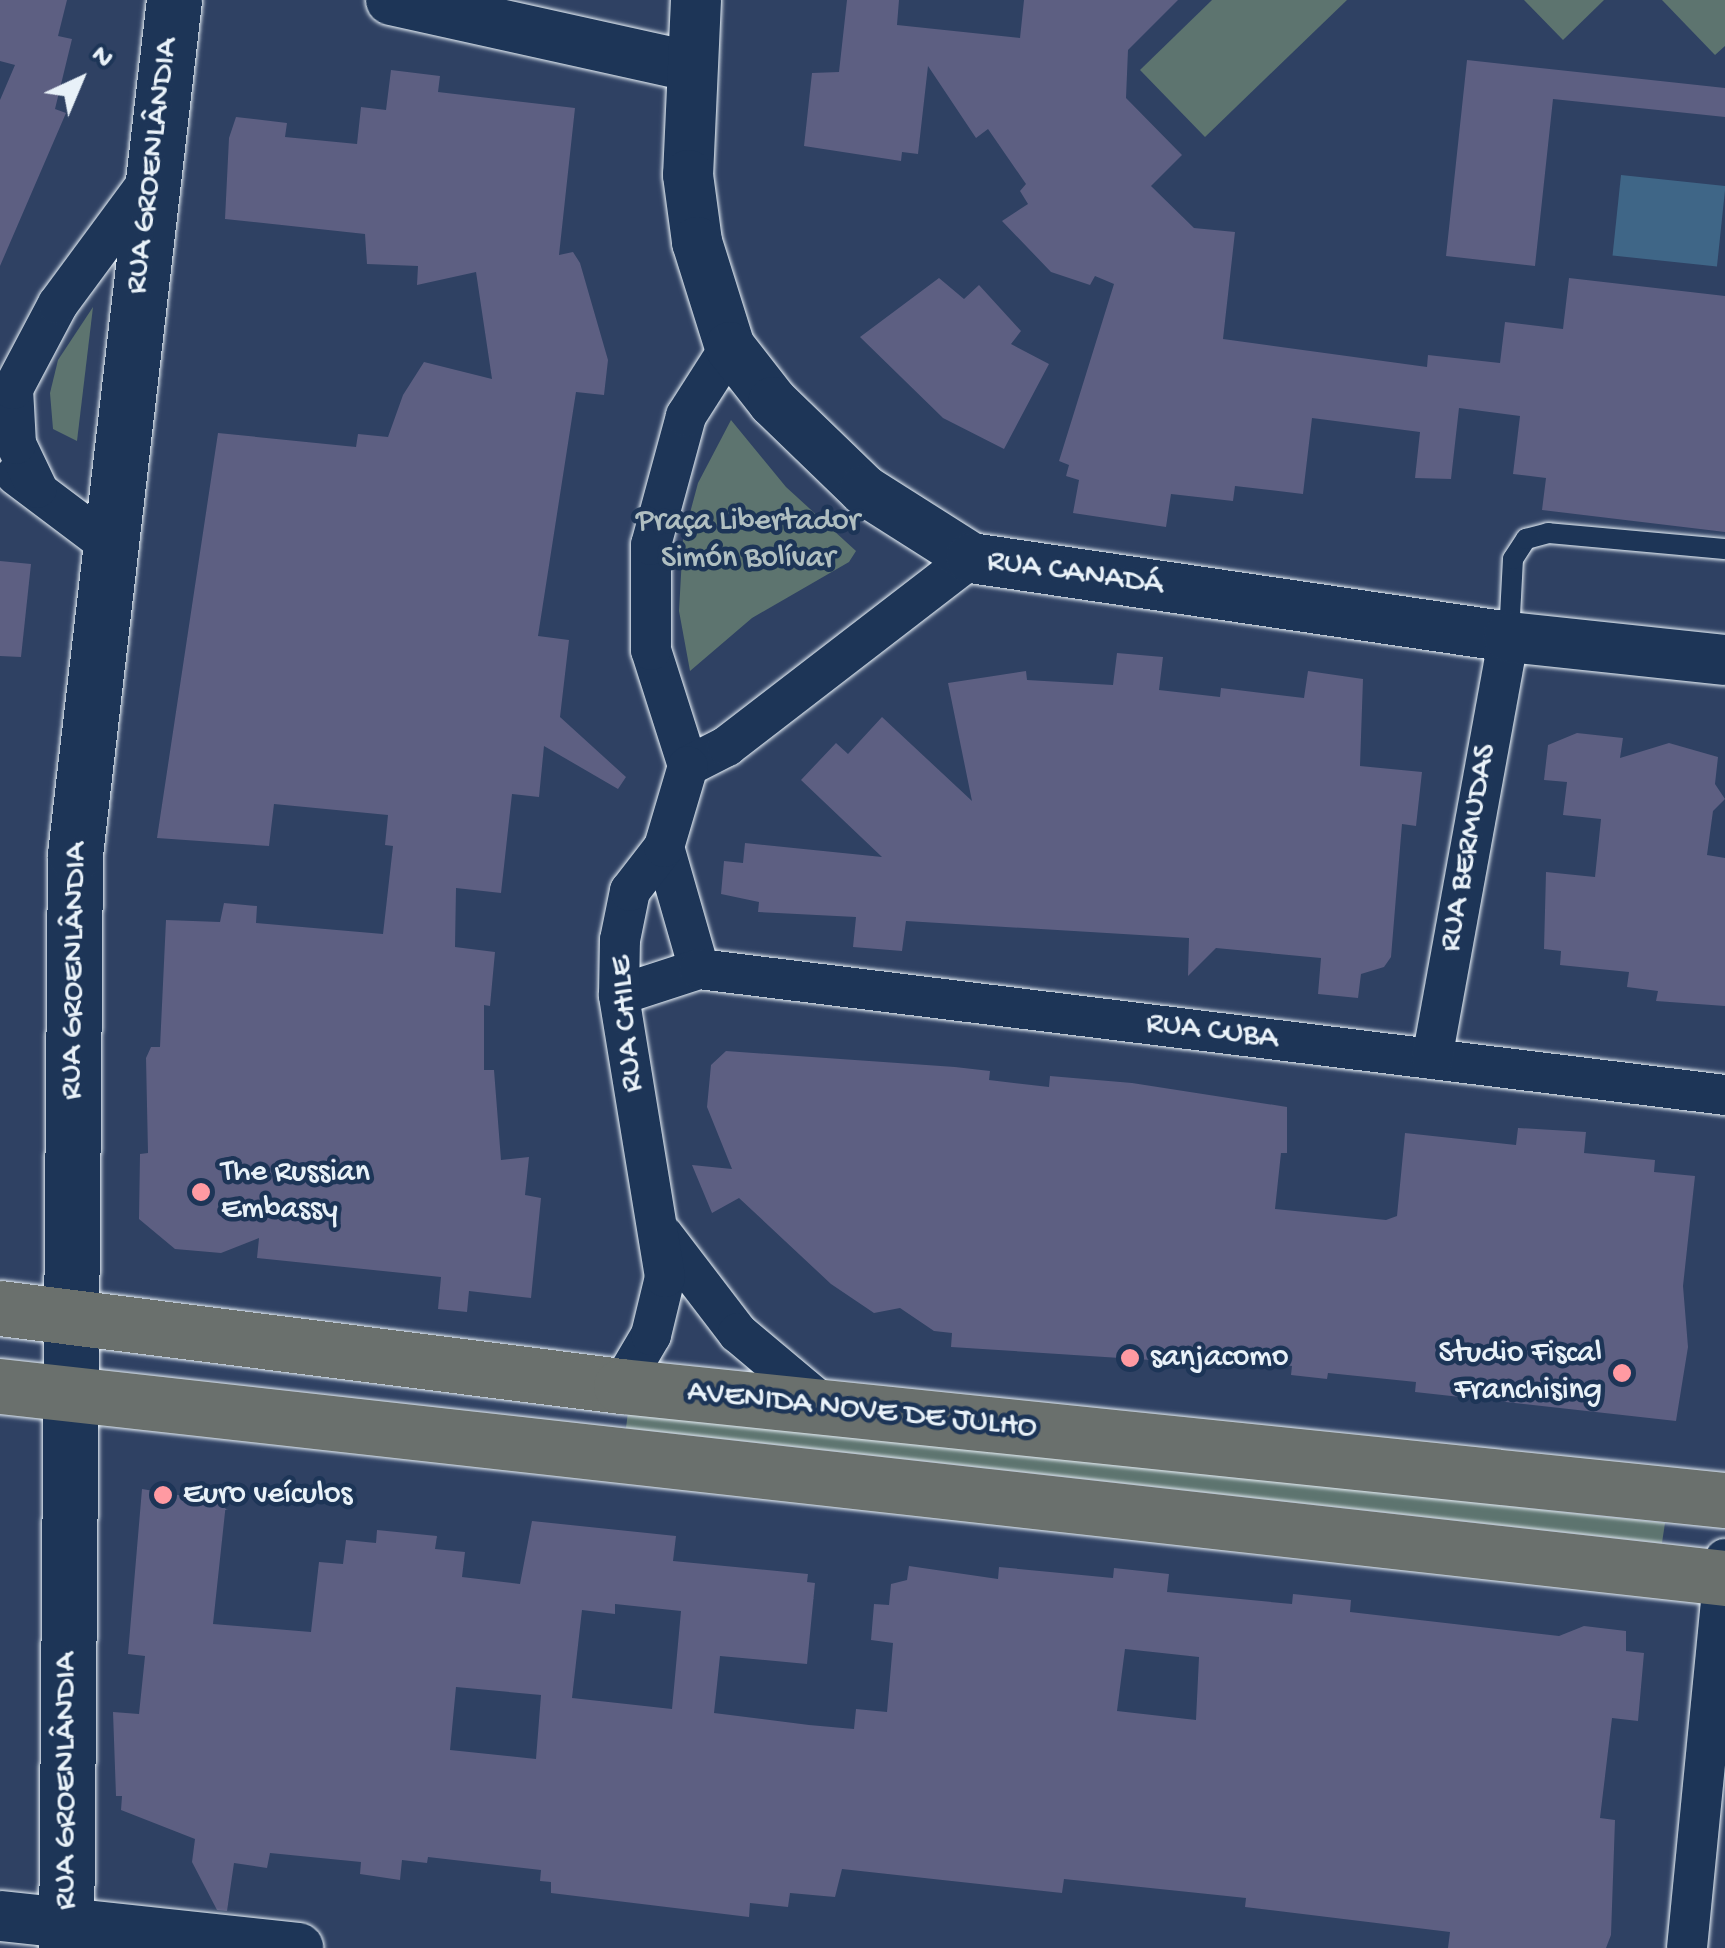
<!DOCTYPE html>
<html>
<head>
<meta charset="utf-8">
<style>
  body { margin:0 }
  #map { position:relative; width:1725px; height:1948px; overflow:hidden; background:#2f4163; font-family:"Gochi Hand",sans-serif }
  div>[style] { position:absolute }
  .green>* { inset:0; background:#5d746f }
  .water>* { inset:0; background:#3f6687; transform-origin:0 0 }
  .building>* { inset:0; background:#5d5f82 }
  .roads { filter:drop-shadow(0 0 2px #e8f1f8) drop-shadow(0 0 2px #e8f1f8) }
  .service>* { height:20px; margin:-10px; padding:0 10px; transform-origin:10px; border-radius:10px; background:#1d3557 }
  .minor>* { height:40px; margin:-20px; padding:0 20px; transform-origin:20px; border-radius:20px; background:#1d3557 }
  .tertiary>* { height:50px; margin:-25px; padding:0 25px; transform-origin:25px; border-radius:25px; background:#1d3557 }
  .secondary>* { height:55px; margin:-27.5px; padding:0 27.5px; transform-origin:27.5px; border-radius:27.5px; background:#1d3557 }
  .primary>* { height:55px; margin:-27.5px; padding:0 27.5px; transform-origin:27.5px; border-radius:27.5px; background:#6a706d }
  .dots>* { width:28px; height:28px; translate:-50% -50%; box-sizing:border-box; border:5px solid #1d3557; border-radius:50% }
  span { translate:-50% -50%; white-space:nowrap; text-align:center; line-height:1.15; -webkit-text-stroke:9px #1d3557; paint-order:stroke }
  .street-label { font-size:32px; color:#e8f1f8 }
  .park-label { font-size:32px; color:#b0bfc1 }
  .poi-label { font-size:32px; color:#e8f1f8 }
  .left { translate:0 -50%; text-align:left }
  .right { translate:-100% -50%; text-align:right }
  .north { position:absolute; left:30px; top:30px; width:100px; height:100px; -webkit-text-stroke:8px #1d3557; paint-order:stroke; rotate:44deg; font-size:28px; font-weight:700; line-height:40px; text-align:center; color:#e8f1f8 }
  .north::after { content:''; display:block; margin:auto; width:35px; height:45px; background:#e8f1f8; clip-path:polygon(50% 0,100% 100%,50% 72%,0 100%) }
</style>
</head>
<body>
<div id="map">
  <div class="green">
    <div style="clip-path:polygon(1212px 0,1347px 0,1205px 137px,1140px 70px)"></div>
    <div style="clip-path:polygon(1524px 0,1604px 0,1563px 40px)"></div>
    <div style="clip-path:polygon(1662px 0,1725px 0,1725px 46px,1715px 55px)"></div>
    <div style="clip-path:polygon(93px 307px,77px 441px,53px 429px,50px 393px,58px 360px)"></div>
    <div style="clip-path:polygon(731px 420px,786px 487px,856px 551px,849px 562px,752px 618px,690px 671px,679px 611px,683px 539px,698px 483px)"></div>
    <div style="clip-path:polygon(628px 1412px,1665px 1523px,1662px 1543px,626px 1428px)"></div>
  </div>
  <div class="water">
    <div style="left:1621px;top:175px;width:105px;height:81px;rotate:6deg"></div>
  </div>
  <div class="building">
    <div style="clip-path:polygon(0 0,67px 0,58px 36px,72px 39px,55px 109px,66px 113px,0 266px,0 100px,15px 65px,0 61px)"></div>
    <div style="clip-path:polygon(847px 0,899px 0,897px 25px,1020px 38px,1024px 0,1178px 0,1128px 50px,1126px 98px,1182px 155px,1151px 186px,1194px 228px,1235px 232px,1223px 339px,1427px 367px,1428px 355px,1500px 363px,1505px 322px,1563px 329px,1569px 278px,1725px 296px,1725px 532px,1542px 510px,1546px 478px,1513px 474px,1520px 416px,1459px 408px,1451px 479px,1415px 478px,1420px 432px,1312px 418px,1303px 494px,1235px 486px,1233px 501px,1171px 494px,1166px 527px,1073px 513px,1079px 480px,1066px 476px,1069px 465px,1059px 461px,1114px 284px,1095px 276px,1090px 285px,1051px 272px,1002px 221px,1028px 204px,1020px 191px,1026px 184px,988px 129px,976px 138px,928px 66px,918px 154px,902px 152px,901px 161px,804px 146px,812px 73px,839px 72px)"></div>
    <div style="clip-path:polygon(1467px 60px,1725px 88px,1725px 117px,1553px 99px,1535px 266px,1446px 256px)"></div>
    <div style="clip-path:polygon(391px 70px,440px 76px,438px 92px,575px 108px,559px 255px,573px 252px,580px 263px,608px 360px,604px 395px,576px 392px,538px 636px,569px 640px,560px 717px,626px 777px,618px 789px,544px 746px,539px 797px,512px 794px,501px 893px,456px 888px,455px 947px,495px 952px,490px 1006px,484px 1005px,484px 1070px,494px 1070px,501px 1160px,529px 1157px,525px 1195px,541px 1198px,531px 1298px,469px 1291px,467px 1312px,438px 1309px,441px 1277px,257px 1258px,259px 1238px,221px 1253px,175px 1249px,139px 1219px,140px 1154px,148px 1153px,146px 1058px,151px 1047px,160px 1047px,166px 920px,220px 922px,224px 903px,257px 906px,256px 923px,383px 934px,393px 846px,385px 845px,388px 815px,274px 804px,269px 846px,157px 838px,218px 433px,356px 447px,358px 434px,388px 437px,403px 395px,424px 362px,492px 379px,476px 272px,417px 285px,418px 266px,367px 264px,365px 234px,225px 219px,229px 138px,236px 117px,287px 123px,285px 137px,357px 144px,361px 107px,386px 110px)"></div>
    <div style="clip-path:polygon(939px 278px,964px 299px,979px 285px,1021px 331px,1011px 344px,1049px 364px,1004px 449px,943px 418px,860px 337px)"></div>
    <div style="clip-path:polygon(0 561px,31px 564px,21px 657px,0 656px)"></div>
    <div style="clip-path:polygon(1117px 653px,1163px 657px,1159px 690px,1220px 697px,1221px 688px,1304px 698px,1308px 671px,1363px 679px,1360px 766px,1422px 772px,1416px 826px,1402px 824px,1391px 957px,1384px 967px,1361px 974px,1358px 998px,1318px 994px,1321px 958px,1216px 948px,1188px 976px,1189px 938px,906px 921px,902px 951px,853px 947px,856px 917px,758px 912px,759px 902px,721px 894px,724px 861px,743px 863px,745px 843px,882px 857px,801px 780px,836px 743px,848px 754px,882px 717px,972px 801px,948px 683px,1026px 671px,1027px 680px,1113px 685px)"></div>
    <div style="clip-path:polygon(1577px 733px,1623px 738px,1620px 758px,1669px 743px,1718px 757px,1715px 784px,1725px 799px,1713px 811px,1707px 855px,1725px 858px,1725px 1006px,1656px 1001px,1658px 991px,1627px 987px,1629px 972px,1560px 965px,1561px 951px,1544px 949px,1546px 872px,1595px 877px,1601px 819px,1563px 815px,1567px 782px,1544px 780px,1548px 745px)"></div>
    <div style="clip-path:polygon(726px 1051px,955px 1067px,990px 1071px,989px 1080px,1049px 1087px,1050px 1076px,1132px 1083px,1287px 1107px,1287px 1153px,1281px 1153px,1275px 1209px,1386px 1220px,1397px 1216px,1405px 1133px,1516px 1145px,1518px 1128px,1586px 1132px,1584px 1153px,1655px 1160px,1654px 1172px,1695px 1176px,1683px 1286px,1688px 1347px,1676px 1421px,1415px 1392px,1416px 1382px,1328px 1373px,1327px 1379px,1291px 1375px,1292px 1366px,1152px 1352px,1151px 1360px,951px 1347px,952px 1333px,934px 1331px,900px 1308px,874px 1313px,831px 1284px,739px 1198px,712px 1213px,692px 1165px,732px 1169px,707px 1107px,711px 1065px)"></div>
    <div style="clip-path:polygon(evenodd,142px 1489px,226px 1503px,213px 1624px,311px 1632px,319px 1562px,343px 1564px,346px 1540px,376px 1543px,377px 1530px,437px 1536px,435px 1549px,465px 1552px,462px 1577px,520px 1584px,532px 1521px,676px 1536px,673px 1561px,808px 1574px,807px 1582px,815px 1583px,807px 1664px,720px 1656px,714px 1713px,809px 1725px,854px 1729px,856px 1709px,887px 1712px,893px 1643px,871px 1640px,874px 1604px,889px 1605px,891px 1584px,907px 1580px,909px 1566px,998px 1579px,999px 1567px,1113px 1578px,1114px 1568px,1169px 1574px,1167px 1592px,1292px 1604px,1293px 1594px,1351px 1600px,1350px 1612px,1559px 1636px,1584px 1626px,1626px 1631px,1626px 1651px,1644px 1653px,1638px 1721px,1612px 1718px,1600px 1818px,1615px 1820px,1611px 1935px,1606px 1948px,1448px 1948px,1450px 1932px,1245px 1907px,1246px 1898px,1064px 1879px,1062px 1893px,842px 1869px,835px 1897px,790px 1893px,788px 1907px,750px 1903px,749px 1917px,551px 1893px,551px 1882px,540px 1881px,541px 1870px,428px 1857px,427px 1863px,402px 1860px,400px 1880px,360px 1874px,361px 1862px,270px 1853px,267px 1868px,234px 1863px,227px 1911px,217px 1910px,192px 1862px,195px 1839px,121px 1810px,122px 1796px,116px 1796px,113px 1712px,139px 1714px,145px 1656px,128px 1654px,142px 1489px,615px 1604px,681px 1611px,672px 1709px,572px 1698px,582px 1610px,615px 1614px,615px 1604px,142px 1489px,1125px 1649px,1199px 1657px,1196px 1720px,1117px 1711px,1125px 1649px,142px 1489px,456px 1687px,541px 1695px,536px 1759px,450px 1750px,456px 1687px)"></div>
  </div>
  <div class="roads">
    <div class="service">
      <div style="left:1509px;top:635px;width:76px;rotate:-87deg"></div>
      <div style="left:1513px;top:559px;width:24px;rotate:-57deg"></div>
      <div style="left:1526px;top:539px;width:23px;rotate:-15deg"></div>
      <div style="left:1548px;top:533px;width:178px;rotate:5.2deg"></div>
    </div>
    <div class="minor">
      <div style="left:16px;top:475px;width:116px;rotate:37deg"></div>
      <div style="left:37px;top:488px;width:49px;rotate:-115.5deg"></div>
      <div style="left:16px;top:444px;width:55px;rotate:-93.1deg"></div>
      <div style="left:13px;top:389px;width:96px;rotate:-62.1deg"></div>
      <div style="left:58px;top:304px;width:157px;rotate:-53.6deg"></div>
      <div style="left:688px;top:766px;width:122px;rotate:-107.7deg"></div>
      <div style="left:651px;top:650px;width:105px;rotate:-90deg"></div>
      <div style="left:651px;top:545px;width:134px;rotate:-74.8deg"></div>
      <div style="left:686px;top:416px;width:82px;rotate:-57.5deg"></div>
      <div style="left:688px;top:766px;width:44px;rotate:-27.1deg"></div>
      <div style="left:727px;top:746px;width:308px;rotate:-37.6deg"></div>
      <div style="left:664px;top:847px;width:127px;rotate:74deg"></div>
      <div style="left:619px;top:995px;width:84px;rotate:-18deg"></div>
      <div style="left:699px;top:969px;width:1034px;rotate:7deg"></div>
      <div style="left:1432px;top:1059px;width:429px;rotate:-79.7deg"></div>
      <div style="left:663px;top:1235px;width:123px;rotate:52.6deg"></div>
      <div style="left:738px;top:1333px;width:114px;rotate:40deg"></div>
      <div style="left:621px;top:1386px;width:59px;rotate:-59.5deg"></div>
      <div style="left:651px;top:1335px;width:60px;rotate:-76.4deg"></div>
      <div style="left:665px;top:1277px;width:286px;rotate:-99.3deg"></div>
      <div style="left:619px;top:995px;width:55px;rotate:-89deg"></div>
      <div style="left:620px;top:940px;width:50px;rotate:-78.5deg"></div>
      <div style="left:630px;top:891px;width:56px;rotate:-52.3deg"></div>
      <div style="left:664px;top:847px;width:84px;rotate:-73.5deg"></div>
      <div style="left:1687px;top:1948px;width:391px;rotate:-84.4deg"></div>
    </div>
    <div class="tertiary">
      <div style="left:391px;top:0;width:305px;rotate:12.5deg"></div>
      <div style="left:696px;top:0;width:175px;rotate:92.6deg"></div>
      <div style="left:688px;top:175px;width:68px;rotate:82.3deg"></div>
      <div style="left:697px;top:242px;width:110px;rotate:72.6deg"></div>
      <div style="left:730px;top:347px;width:70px;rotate:52deg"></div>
      <div style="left:773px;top:402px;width:127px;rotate:44deg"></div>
      <div style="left:864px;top:490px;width:127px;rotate:32.4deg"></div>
      <div style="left:971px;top:558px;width:544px;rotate:8.35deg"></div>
      <div style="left:1509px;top:637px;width:217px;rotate:6.1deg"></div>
      <div style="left:0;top:1916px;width:300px;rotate:6.1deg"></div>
    </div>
    <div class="secondary">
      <div style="left:66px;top:1948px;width:1094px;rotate:-89.53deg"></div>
      <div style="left:75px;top:854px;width:860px;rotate:-83.39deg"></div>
    </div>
    <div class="primary">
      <div style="left:0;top:1308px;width:626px;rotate:7.16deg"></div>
      <div style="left:621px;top:1386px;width:1110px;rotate:5.9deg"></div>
      <div style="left:0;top:1386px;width:1736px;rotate:6.35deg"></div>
    </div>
  </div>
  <div class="dots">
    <div style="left:201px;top:1192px;background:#ff9aa2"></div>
    <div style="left:1130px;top:1358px;background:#ff9aa2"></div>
    <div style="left:1622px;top:1373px;background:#ff9aa2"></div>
    <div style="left:163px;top:1495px;background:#ff9aa2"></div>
  </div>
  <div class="street-label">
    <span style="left:153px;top:166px;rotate:-83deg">RUA GROENLÂNDIA</span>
    <span style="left:1075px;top:574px;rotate:8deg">RUA CANADÁ</span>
    <span style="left:1469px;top:848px;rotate:-80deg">RUA BERMUDAS</span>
    <span style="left:75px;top:971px;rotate:-89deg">RUA GROENLÂNDIA</span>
    <span style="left:628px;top:1024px;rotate:-95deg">RUA CHILE</span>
    <span style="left:1212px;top:1032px;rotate:7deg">RUA CUBA</span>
    <span style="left:862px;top:1411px;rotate:6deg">AVENIDA NOVE DE JULHO</span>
    <span style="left:67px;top:1781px;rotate:-90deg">RUA GROENLÂNDIA</span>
  </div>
  <div class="park-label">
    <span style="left:748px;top:541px">Praça Libertador<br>Simón Bolívar</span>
  </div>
  <div class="poi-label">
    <span class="left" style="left:221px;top:1192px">The Russian<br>Embassy</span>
    <span class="right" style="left:1602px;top:1373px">Studio Fiscal<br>Franchising</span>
    <span class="left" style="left:1150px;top:1358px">sanjacomo</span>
    <span class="left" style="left:183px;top:1495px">Euro veículos</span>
  </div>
  <div class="north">N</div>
</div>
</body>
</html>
